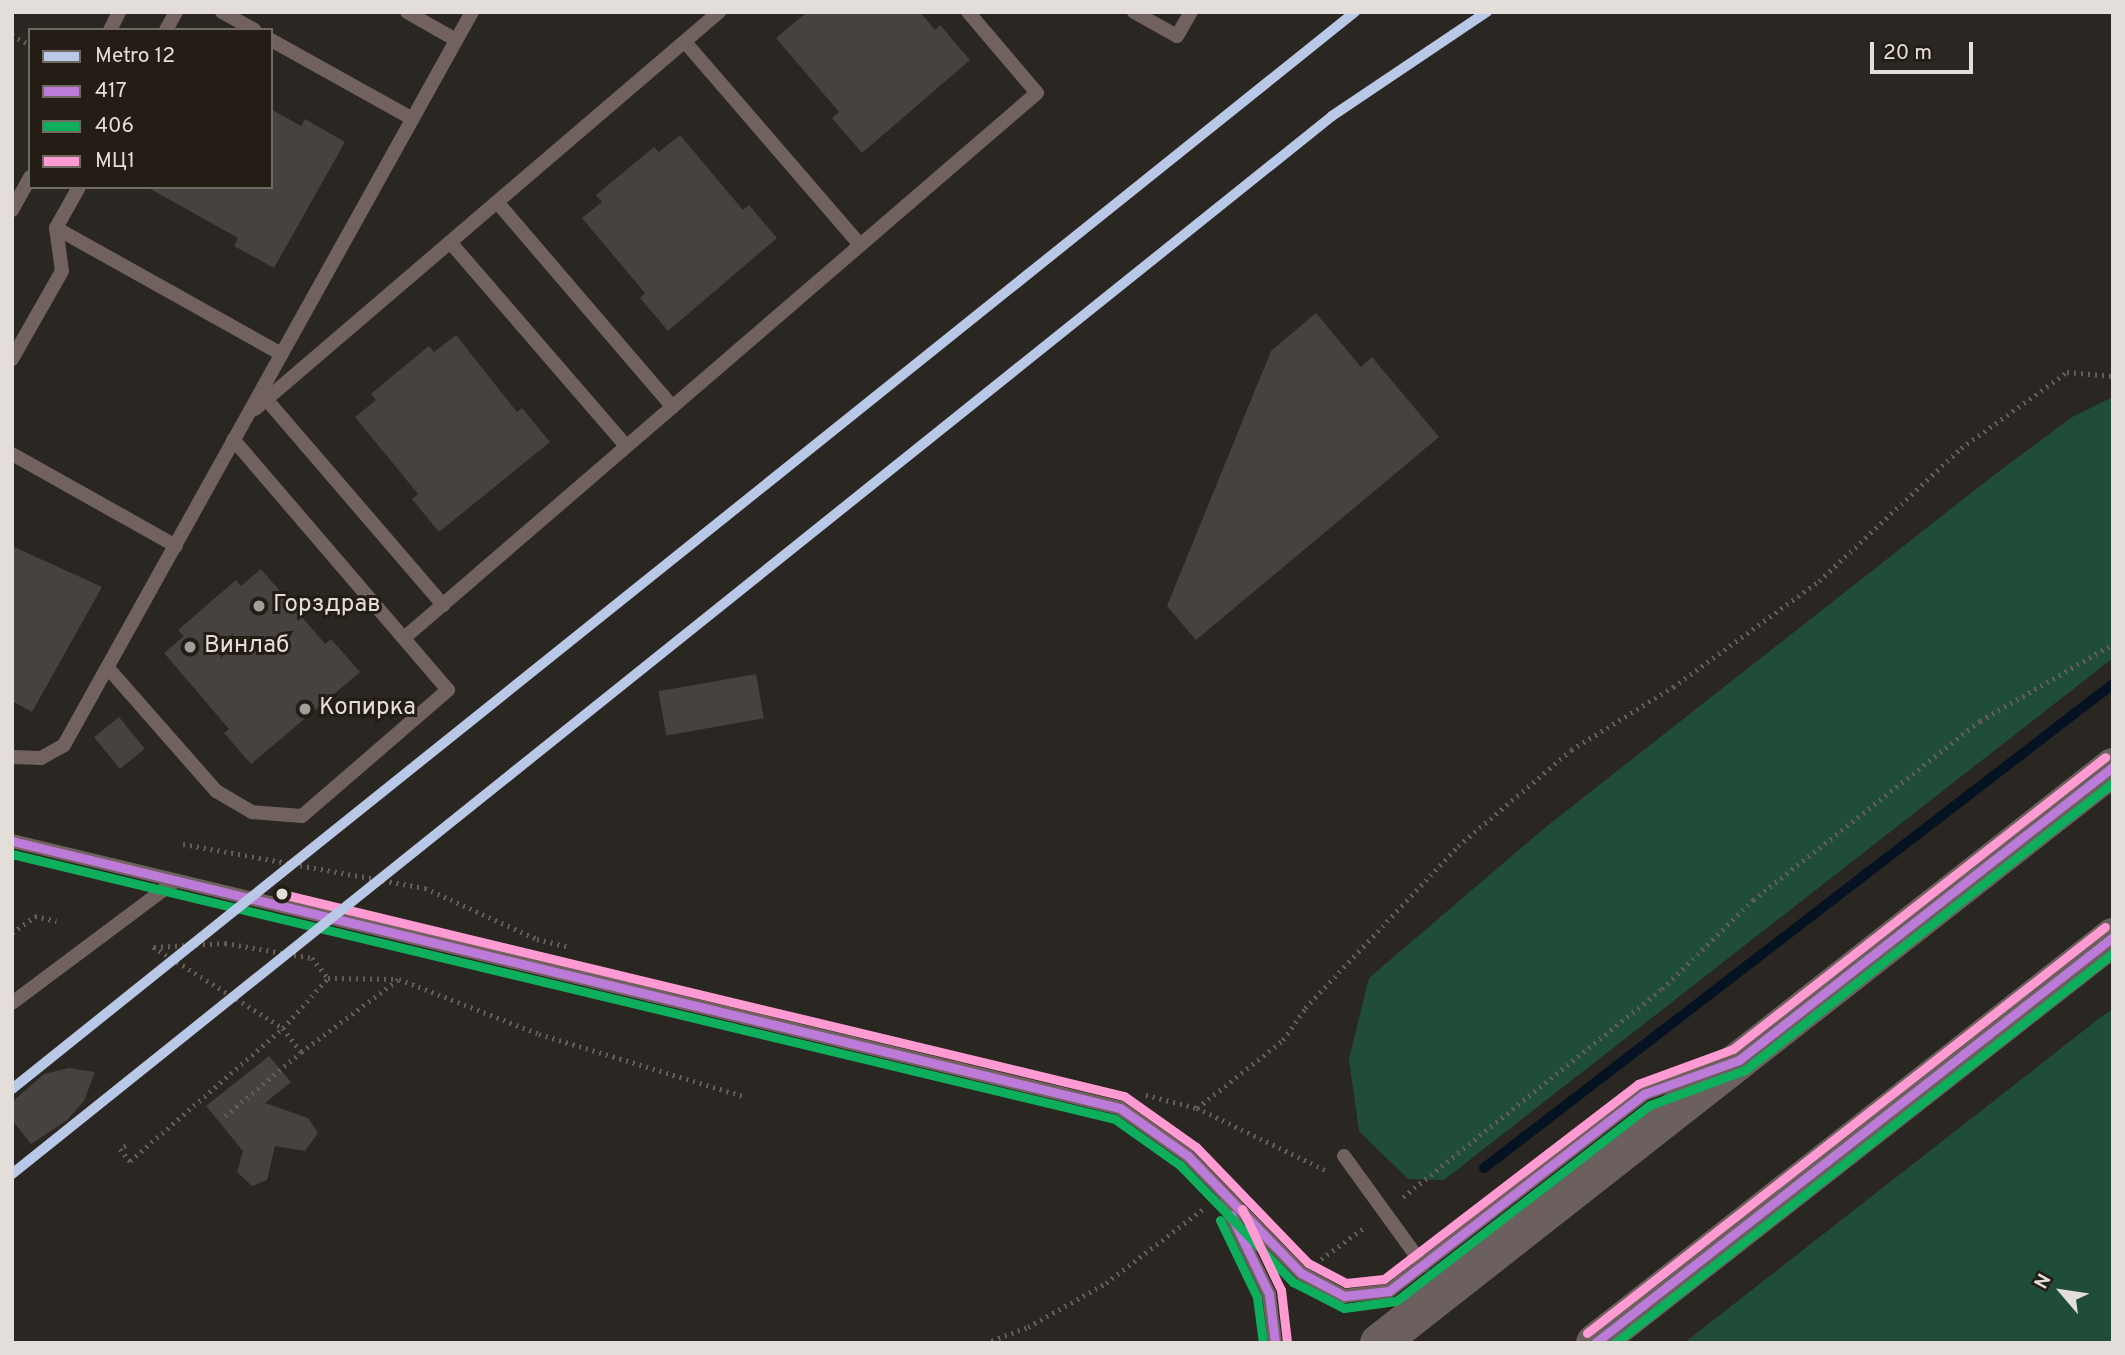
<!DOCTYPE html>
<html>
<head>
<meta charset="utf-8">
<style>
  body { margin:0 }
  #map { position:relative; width:2125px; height:1355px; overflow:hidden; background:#2a2622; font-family:Overpass,sans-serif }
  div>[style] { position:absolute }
  .green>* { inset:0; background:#204d3a }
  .stream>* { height:10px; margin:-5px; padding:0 5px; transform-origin:5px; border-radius:5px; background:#041222 }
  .building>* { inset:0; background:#46423f; transform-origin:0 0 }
  .path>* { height:4.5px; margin-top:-2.25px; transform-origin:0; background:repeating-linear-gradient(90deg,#665d59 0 2px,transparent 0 7px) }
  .lane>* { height:14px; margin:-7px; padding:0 7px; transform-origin:7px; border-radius:7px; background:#716260 }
  .highway>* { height:38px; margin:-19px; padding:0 19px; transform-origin:19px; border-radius:19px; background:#6b605e }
  .bus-1>* { height:9px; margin:-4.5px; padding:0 4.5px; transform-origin:4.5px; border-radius:4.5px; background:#bd7bd9 }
  .bus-2>* { height:9px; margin:-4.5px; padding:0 4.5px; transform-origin:4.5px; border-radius:4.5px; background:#0daf5c }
  .bus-3>* { height:9px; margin:-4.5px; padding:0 4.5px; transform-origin:4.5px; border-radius:4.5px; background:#ff9ad2 }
  .metro-1>* { height:10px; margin:-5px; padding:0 5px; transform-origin:5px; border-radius:5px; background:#bac8e8 }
  .dots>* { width:19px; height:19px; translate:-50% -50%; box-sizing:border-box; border:4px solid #241d15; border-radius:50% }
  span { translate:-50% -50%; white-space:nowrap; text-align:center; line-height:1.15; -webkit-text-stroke:6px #241d15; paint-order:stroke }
  .poi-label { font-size:24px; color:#e3ded9 }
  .left { translate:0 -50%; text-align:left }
  .frame { position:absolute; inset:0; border:14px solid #e3ded9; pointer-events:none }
  .legend { position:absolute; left:28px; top:28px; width:245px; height:161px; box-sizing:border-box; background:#241d15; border:2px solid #706a63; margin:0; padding:9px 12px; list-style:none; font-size:21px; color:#e3ded9 }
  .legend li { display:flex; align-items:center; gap:14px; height:35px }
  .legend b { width:35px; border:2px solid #706a63 }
  .north { position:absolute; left:2027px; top:1257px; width:70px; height:70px; -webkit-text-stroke:5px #241d15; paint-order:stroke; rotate:299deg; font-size:19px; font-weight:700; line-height:28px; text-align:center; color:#e3ded9 }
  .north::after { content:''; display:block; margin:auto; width:24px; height:32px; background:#e3ded9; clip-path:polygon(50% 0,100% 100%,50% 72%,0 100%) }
  .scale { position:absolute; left:1870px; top:42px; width:103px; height:32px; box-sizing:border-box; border:4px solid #e3ded9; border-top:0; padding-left:9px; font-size:21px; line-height:24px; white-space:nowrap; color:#e3ded9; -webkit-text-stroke:5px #241d15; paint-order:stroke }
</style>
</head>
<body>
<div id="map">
  <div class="green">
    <div style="clip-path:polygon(2113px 397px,2113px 658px,1444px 1180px,1408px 1179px,1359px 1131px,1349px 1059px,1369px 978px,1542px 830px,1994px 475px,2072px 417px)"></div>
    <div style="clip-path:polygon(2113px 1009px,2113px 1343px,1684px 1343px,2101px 1017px)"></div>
  </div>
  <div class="stream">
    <div style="left:1484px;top:1168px;width:794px;rotate:-37.58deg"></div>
  </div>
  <div class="building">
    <div style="clip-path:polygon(807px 12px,920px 12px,935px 30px,940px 25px,970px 60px,862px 153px,832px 118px,839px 112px,776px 38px)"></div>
    <div style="clip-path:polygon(271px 109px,301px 126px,305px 119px,345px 142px,274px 268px,234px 246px,238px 238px,147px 187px,271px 187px)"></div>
    <div style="clip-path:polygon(680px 135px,743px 210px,749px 205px,777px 238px,668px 331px,640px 298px,645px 293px,582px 218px,602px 202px,596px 195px,654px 147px,659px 152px)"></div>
    <div style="clip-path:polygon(1316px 313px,1361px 367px,1372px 357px,1439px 437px,1196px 640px,1167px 606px,1271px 351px)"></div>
    <div style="clip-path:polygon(456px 335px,517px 412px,522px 408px,550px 442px,439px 532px,412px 499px,418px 494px,355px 417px,376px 400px,371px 394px,396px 373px,429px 346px,434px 352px)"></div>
    <div style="clip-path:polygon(12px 546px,102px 587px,32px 712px,12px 701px)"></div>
    <div style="clip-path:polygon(261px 569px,325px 644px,331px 639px,360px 672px,251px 764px,224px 733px,229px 729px,164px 653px,184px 636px,178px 630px,236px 580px,241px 586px)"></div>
    <div style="left:756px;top:674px;width:45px;height:99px;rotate:80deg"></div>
    <div style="left:119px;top:717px;width:41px;height:32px;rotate:51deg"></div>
    <div style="clip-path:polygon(269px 1056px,291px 1082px,265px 1103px,308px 1118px,318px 1133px,305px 1151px,275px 1146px,267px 1180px,252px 1186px,237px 1172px,243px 1151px,206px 1106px)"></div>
    <div style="clip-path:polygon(69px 1068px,95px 1072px,84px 1101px,67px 1120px,31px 1144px,12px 1120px,12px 1102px,44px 1074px)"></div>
  </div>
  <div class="path">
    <div style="left:12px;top:35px;width:21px;rotate:29deg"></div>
    <div style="left:183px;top:844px;width:246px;rotate:10.3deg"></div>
    <div style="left:425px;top:888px;width:123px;rotate:24.5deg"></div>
    <div style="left:537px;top:939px;width:32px;rotate:14deg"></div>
    <div style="left:12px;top:933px;width:29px;rotate:-36deg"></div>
    <div style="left:35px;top:916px;width:22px;rotate:13deg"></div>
    <div style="left:153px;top:947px;width:153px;rotate:31.9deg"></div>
    <div style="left:283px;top:1028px;width:30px;rotate:53deg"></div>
    <div style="left:301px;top:1052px;width:122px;rotate:-36.7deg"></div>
    <div style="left:399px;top:979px;width:150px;rotate:21.4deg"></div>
    <div style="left:539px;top:1034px;width:216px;rotate:16.9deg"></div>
    <div style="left:154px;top:947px;width:71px;rotate:-3.2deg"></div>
    <div style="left:225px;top:943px;width:88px;rotate:9.8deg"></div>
    <div style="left:312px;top:958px;width:26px;rotate:51deg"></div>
    <div style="left:328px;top:978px;width:69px;rotate:0.8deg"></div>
    <div style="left:1146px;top:1095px;width:53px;rotate:14.3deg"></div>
    <div style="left:1197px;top:1108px;width:142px;rotate:25.8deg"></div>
    <div style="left:1197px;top:1108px;width:110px;rotate:-38.3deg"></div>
    <div style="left:1283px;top:1040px;width:39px;rotate:-55deg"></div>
    <div style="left:1305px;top:1008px;width:223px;rotate:-46.6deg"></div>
    <div style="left:1458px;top:846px;width:148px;rotate:-40.3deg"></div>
    <div style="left:1571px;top:750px;width:120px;rotate:-31.7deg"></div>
    <div style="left:1673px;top:687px;width:180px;rotate:-36deg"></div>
    <div style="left:1819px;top:581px;width:195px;rotate:-43.1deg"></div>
    <div style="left:1961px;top:448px;width:130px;rotate:-35.6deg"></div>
    <div style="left:2067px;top:372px;width:46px;rotate:5deg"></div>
    <div style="left:225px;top:1116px;width:99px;rotate:-40.1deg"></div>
    <div style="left:126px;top:1146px;width:7px;rotate:153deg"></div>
    <div style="left:120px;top:1149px;width:16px;rotate:50deg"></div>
    <div style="left:130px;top:1161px;width:203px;rotate:-41deg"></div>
    <div style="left:283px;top:1028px;width:67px;rotate:-48deg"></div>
    <div style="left:1403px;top:1197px;width:332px;rotate:-38.8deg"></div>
    <div style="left:1662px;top:989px;width:127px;rotate:-44.4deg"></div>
    <div style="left:1753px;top:900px;width:289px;rotate:-38.3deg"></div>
    <div style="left:1980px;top:721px;width:154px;rotate:-30.1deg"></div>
    <div style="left:1321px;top:1259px;width:54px;rotate:-36deg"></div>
    <div style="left:985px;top:1343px;width:46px;rotate:-20.4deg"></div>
    <div style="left:1028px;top:1327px;width:90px;rotate:-29.4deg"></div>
    <div style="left:1106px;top:1283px;width:123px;rotate:-37.4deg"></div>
  </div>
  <div class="lane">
    <div style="left:222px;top:12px;width:37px;rotate:29deg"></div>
    <div style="left:407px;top:12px;width:56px;rotate:29.7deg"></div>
    <div style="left:1134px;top:12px;width:49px;rotate:29.2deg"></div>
    <div style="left:1177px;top:36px;width:28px;rotate:-60deg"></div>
    <div style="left:110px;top:30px;width:20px;rotate:-63deg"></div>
    <div style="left:166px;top:30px;width:21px;rotate:-61deg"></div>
    <div style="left:271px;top:40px;width:162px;rotate:29.1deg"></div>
    <div style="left:685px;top:42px;width:268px;rotate:49.2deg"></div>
    <div style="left:497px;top:202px;width:270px;rotate:49.4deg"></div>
    <div style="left:12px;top:210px;width:38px;rotate:-61deg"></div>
    <div style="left:56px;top:228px;width:258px;rotate:29.2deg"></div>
    <div style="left:450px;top:242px;width:269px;rotate:49.2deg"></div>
    <div style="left:12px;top:359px;width:101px;rotate:-60.4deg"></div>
    <div style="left:62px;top:271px;width:43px;rotate:-97.9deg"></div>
    <div style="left:56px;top:228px;width:47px;rotate:-60.7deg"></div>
    <div style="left:266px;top:399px;width:272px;rotate:49.3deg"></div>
    <div style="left:255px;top:409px;width:611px;rotate:-40.55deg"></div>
    <div style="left:12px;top:454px;width:188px;rotate:29.3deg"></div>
    <div style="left:404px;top:638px;width:835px;rotate:-40.73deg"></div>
    <div style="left:1037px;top:93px;width:106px;rotate:-130.4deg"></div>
    <div style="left:108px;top:668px;width:164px;rotate:48.7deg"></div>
    <div style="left:216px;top:791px;width:42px;rotate:30.3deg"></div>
    <div style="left:252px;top:812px;width:50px;rotate:4.6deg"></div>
    <div style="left:302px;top:816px;width:193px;rotate:-40.8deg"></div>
    <div style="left:448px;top:690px;width:330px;rotate:-130.6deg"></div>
    <div style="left:12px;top:757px;width:29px;rotate:2deg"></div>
    <div style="left:41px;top:758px;width:26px;rotate:-29deg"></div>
    <div style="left:64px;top:745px;width:839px;rotate:-60.9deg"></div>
    <div style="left:12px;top:841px;width:1140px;rotate:13.55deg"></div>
    <div style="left:1120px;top:1108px;width:83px;rotate:35.2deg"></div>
    <div style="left:1188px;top:1156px;width:163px;rotate:46deg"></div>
    <div style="left:1301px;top:1273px;width:49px;rotate:28.1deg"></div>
    <div style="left:1344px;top:1296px;width:45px;rotate:-6.3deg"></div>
    <div style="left:1389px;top:1291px;width:322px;rotate:-37.7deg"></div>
    <div style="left:1644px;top:1094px;width:62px;rotate:-19.9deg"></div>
    <div style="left:12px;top:1003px;width:204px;rotate:-36.8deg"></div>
    <div style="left:1344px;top:1156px;width:135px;rotate:54.1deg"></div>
    <div style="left:1225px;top:1203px;width:101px;rotate:64.2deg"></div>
    <div style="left:1269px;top:1294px;width:49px;rotate:83deg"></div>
  </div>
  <div class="highway">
    <div style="left:1379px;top:1343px;width:933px;rotate:-38.12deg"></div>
    <div style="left:1595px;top:1343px;width:658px;rotate:-38.09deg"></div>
  </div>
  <div class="bus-1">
    <div style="left:12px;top:841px;width:1140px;rotate:13.55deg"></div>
    <div style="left:1120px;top:1108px;width:83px;rotate:35.2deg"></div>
    <div style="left:1188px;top:1156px;width:163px;rotate:46deg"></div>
    <div style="left:1301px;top:1273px;width:49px;rotate:28.1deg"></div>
    <div style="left:1344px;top:1296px;width:45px;rotate:-6.3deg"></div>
    <div style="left:1389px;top:1291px;width:322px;rotate:-37.7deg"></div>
    <div style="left:1644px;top:1094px;width:101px;rotate:-19.7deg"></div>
    <div style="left:1739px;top:1060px;width:475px;rotate:-38.1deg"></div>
    <div style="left:1231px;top:1215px;width:88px;rotate:64.3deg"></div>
    <div style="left:1269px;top:1294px;width:49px;rotate:83deg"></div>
    <div style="left:1595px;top:1343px;width:658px;rotate:-38.09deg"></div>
  </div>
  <div class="bus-2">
    <div style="left:12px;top:854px;width:1134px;rotate:13.51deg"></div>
    <div style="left:1115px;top:1119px;width:80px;rotate:35.3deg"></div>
    <div style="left:1180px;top:1165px;width:163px;rotate:46deg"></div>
    <div style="left:1293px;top:1282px;width:57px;rotate:27deg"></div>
    <div style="left:1344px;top:1308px;width:52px;rotate:-7.7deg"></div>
    <div style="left:1396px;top:1301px;width:321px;rotate:-37.7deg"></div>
    <div style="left:1650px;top:1105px;width:101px;rotate:-20.2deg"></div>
    <div style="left:1745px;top:1070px;width:467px;rotate:-38deg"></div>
    <div style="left:1220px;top:1220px;width:85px;rotate:64.3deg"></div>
    <div style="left:1257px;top:1297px;width:46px;rotate:82.6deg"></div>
    <div style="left:1615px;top:1343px;width:633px;rotate:-38.07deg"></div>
  </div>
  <div class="bus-3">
    <div style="left:282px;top:894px;width:866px;rotate:13.49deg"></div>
    <div style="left:1124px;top:1096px;width:88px;rotate:35.3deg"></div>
    <div style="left:1196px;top:1147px;width:161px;rotate:46deg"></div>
    <div style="left:1308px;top:1263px;width:43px;rotate:27.8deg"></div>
    <div style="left:1346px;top:1283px;width:38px;rotate:-6deg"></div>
    <div style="left:1384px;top:1279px;width:320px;rotate:-37.5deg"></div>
    <div style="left:1638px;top:1084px;width:101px;rotate:-20.2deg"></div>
    <div style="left:1733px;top:1049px;width:473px;rotate:-38.1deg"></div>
    <div style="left:1242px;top:1209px;width:90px;rotate:64.3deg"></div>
    <div style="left:1281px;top:1290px;width:52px;rotate:83.4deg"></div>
    <div style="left:1587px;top:1333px;width:658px;rotate:-38.09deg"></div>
  </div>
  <div class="metro-1">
    <div style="left:12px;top:1089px;width:1722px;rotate:-38.73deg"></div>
    <div style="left:12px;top:1174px;width:1692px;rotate:-38.71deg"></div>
    <div style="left:1332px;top:116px;width:187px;rotate:-33.9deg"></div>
  </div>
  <div class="dots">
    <div style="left:259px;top:606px;background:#a29e99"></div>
    <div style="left:190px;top:647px;background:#a29e99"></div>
    <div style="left:305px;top:709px;background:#a29e99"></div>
    <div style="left:282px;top:894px;background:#e3ded9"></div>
  </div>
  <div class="poi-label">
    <span class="left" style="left:273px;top:606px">Горздрав</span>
    <span class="left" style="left:204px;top:647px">Винлаб</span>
    <span class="left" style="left:319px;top:709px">Копирка</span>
  </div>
  <div class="frame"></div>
  <ul class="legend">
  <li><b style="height:9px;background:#bac8e8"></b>Metro 12</li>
  <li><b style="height:9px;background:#bd7bd9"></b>417</li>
  <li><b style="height:9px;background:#0daf5c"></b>406</li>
  <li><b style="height:9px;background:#ff9ad2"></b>МЦ1</li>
  </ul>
  <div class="north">N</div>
  <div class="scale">20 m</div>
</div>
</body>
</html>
